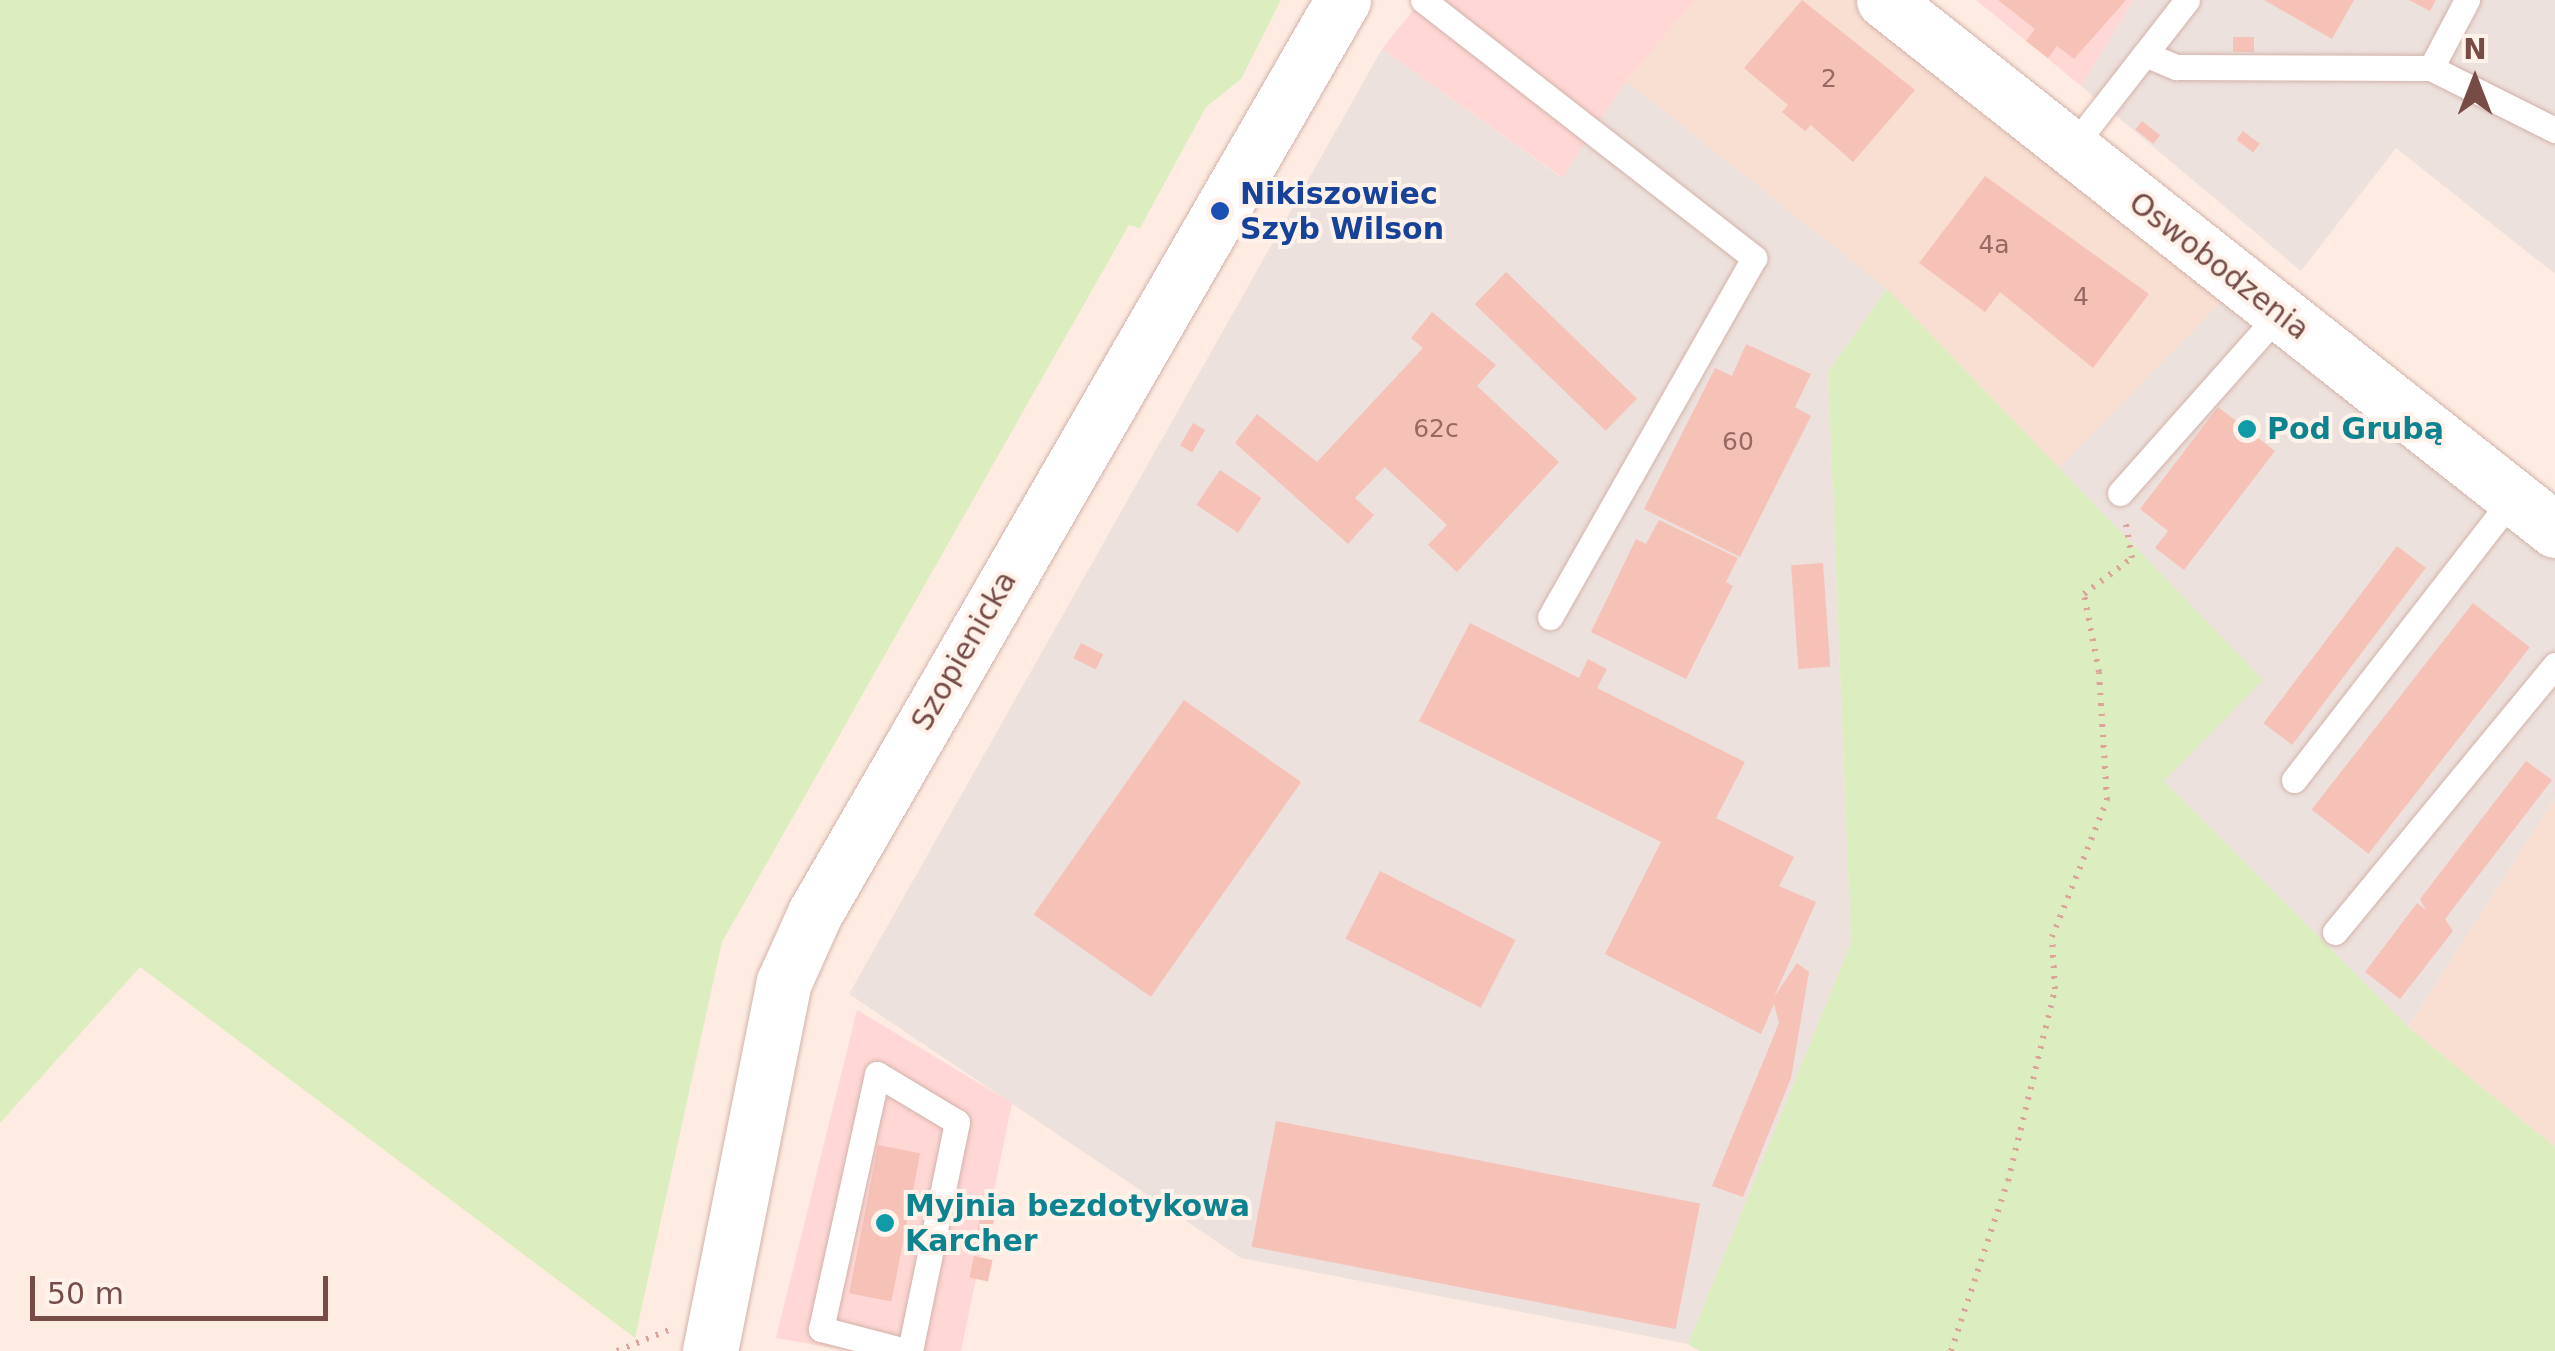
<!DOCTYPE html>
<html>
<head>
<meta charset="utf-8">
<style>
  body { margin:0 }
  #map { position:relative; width:2555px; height:1351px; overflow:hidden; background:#feece2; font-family:"DejaVu Sans",sans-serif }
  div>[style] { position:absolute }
  .residential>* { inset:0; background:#f8dfd2 }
  .commercial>* { inset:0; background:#ffd7d5 }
  .industrial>* { inset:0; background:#ede1dd }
  .green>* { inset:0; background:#dcedbf }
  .building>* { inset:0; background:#f6c1b7; transform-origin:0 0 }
  .path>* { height:6px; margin-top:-3px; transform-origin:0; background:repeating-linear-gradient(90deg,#dba49a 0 2.5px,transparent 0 10.5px) }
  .roads { filter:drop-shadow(0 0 2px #d2b3aa) drop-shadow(0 0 2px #d2b3aa) }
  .lane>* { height:25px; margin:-12.5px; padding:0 12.5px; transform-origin:12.5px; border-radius:12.5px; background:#fff }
  .secondary>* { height:55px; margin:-27.5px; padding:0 27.5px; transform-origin:27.5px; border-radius:27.5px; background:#fff }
  .dots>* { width:28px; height:28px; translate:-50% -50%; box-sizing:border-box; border:5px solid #fff2ea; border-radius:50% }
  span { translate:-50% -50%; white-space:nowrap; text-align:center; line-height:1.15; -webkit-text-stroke:8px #fff2ea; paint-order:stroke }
  .number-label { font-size:25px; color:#986962 }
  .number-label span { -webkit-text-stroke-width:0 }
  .transit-label { font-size:30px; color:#164399; font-weight:700 }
  .left { translate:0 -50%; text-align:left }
  .street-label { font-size:30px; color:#784c46 }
  .culture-label { font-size:30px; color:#0d838f; font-weight:700 }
  .north { position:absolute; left:2425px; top:30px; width:100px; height:100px; -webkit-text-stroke:8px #fff2ea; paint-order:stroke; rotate:0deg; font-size:28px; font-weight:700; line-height:40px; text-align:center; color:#784c46 }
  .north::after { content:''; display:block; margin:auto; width:35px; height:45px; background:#784c46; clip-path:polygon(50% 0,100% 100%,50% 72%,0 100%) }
  .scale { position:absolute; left:30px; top:1276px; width:298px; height:45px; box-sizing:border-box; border:5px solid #784c46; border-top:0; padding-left:12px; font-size:30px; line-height:35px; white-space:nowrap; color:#784c46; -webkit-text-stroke:8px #fff2ea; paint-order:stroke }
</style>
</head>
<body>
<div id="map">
  <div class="residential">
    <div style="clip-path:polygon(1695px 0,1874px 0,2227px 296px,2059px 468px,1887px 289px,1626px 81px)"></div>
    <div style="clip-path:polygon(2555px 798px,2555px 1147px,2408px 1027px)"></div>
  </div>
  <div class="commercial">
    <div style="clip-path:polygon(1421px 0,1695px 0,1626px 81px,1563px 178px,1382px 49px)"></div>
    <div style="clip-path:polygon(1976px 0,2134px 0,2081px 86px)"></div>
    <div style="clip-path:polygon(857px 1010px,1012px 1103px,961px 1351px,850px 1351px,776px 1338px)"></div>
  </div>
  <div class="industrial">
    <div style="clip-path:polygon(2134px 0,2555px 0,2555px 274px,2396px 148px,2301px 271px,2081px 86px)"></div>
    <div style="clip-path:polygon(1382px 49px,1562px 178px,1626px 81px,1887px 289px,1828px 372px,1851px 943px,1688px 1344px,1241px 1258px,849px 994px)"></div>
    <div style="clip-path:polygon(2227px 296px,2555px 554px,2555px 798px,2408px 1027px,2163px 780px,2262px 680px,2059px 468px)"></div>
  </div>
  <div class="green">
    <div style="clip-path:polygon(0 0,1281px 0,1241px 79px,1206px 107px,1140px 228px,1129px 225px,722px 942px,635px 1338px,140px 967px,0 1123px)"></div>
    <div style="clip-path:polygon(1887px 289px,2263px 680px,2164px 781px,2408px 1027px,2555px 1147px,2555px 1351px,1700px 1351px,1688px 1344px,1851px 943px,1828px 372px)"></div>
  </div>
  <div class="building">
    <div style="clip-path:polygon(1802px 0,1915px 90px,1853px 162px,1811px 125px,1805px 131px,1782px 112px,1788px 105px,1744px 68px)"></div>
    <div style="clip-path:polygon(1998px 0,2126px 0,2074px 59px,2057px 46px,2048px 58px,2026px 41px,2035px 29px)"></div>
    <div style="clip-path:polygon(2264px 0,2354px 0,2332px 39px)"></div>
    <div style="clip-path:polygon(2409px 0,2436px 0,2430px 11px)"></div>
    <div style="left:2233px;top:37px;width:21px;height:15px"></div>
    <div style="left:2142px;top:121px;width:23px;height:11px;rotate:38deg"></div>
    <div style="left:2243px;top:131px;width:21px;height:11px;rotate:37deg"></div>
    <div style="clip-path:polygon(1985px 176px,2149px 294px,2093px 368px,2000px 292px,1985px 312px,1919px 263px)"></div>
    <div style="left:1506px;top:272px;width:182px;height:45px;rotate:44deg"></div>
    <div style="clip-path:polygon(1432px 312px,1496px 365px,1477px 386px,1559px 462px,1457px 572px,1428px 545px,1447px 525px,1385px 467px,1355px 498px,1374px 515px,1348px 544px,1235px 443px,1257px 414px,1317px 462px,1423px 348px,1411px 338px)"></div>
    <div style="clip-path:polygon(1746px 344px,1811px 374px,1795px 407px,1811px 416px,1740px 557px,1644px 509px,1715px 368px,1732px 376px)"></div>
    <div style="clip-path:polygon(2218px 407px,2275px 451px,2184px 570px,2155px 548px,2168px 531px,2140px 509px)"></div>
    <div style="left:1193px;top:423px;width:14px;height:26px;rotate:30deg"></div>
    <div style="left:1220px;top:470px;width:50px;height:42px;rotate:34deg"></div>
    <div style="clip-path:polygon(1659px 520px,1738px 558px,1726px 582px,1733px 586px,1686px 679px,1591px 632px,1636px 539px,1646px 544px)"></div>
    <div style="left:2397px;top:546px;width:36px;height:222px;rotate:37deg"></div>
    <div style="left:1823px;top:563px;width:104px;height:32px;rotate:86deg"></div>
    <div style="left:2473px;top:603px;width:72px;height:262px;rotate:38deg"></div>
    <div style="clip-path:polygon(1470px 623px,1579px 678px,1588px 659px,1607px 669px,1597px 688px,1745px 762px,1716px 818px,1794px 857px,1779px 886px,1816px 902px,1774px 997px,1797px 963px,1809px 972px,1791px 1078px,1743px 1197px,1712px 1186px,1779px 1023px,1774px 1004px,1761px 1034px,1605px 954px,1661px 842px,1419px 721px)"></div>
    <div style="left:1081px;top:643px;width:25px;height:17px;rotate:27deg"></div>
    <div style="left:1184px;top:700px;width:143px;height:262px;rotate:35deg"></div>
    <div style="clip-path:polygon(2526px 761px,2552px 780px,2445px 919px,2453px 931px,2400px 999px,2365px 972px,2417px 903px,2426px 910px,2420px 899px)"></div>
    <div style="left:1380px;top:871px;width:152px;height:76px;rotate:27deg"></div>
    <div style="left:1276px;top:1121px;width:432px;height:128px;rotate:11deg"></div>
    <div style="left:878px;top:1145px;width:43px;height:151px;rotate:11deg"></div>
    <div style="left:982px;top:1209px;width:14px;height:37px;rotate:12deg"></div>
    <div style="left:974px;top:1256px;width:19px;height:22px;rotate:12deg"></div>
  </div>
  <div class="path">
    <div style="left:617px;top:1351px;width:56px;rotate:-22deg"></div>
    <div style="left:1951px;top:1351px;width:179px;rotate:-71.5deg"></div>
    <div style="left:2008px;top:1181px;width:198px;rotate:-76.2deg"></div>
    <div style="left:2055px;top:989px;width:52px;rotate:-93.3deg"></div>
    <div style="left:2052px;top:937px;width:148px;rotate:-68.1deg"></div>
    <div style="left:2107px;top:800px;width:128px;rotate:-93.6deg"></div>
    <div style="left:2099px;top:672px;width:79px;rotate:-100.9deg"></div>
    <div style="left:2084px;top:594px;width:60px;rotate:-36.9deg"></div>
    <div style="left:2132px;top:558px;width:35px;rotate:-100deg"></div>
  </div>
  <div class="roads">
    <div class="lane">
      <div style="left:1423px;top:0;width:420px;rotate:37.9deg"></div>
      <div style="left:1754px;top:258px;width:413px;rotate:119.6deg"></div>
      <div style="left:2145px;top:54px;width:34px;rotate:23deg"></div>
      <div style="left:2176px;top:67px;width:255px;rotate:0.2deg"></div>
      <div style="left:2431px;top:68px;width:139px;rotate:26.6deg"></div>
      <div style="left:2431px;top:68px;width:77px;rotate:-62.1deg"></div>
      <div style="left:2070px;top:150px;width:190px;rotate:-52deg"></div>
      <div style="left:2120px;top:493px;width:241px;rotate:-48.4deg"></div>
      <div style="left:2294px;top:780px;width:357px;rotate:-52.2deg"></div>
      <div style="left:2335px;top:932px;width:346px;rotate:-50.5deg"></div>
      <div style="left:906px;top:1351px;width:88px;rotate:-165.5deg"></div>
      <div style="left:821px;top:1329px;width:261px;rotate:-77.6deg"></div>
      <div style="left:877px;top:1074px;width:93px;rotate:31deg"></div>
      <div style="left:957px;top:1122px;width:234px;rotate:101.6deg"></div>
    </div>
    <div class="secondary">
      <div style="left:1884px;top:0;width:855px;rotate:38.3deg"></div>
      <div style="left:710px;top:1351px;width:376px;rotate:-78.7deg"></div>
      <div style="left:784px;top:982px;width:76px;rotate:-65.8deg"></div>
      <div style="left:815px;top:913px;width:1055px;rotate:-59.96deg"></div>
    </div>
  </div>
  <div class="dots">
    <div style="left:1220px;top:211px;background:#1a4fb4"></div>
    <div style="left:2247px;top:429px;background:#0f9aa8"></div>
    <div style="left:885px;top:1223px;background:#0f9aa8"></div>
  </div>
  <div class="number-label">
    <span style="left:1829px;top:79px">2</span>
    <span style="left:1994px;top:245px">4a</span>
    <span style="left:2081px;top:297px">4</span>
    <span style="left:1436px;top:429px">62c</span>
    <span style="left:1738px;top:442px">60</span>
  </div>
  <div class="transit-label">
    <span class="left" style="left:1240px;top:211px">Nikiszowiec<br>Szyb Wilson</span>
  </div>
  <div class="street-label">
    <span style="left:2219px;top:266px;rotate:38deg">Oswobodzenia</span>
    <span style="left:964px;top:651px;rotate:-60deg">Szopienicka</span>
  </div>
  <div class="culture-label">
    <span class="left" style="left:2267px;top:429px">Pod Grubą</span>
    <span class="left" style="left:905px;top:1223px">Myjnia bezdotykowa<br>Karcher</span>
  </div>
  <div class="north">N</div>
  <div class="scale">50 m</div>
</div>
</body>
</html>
